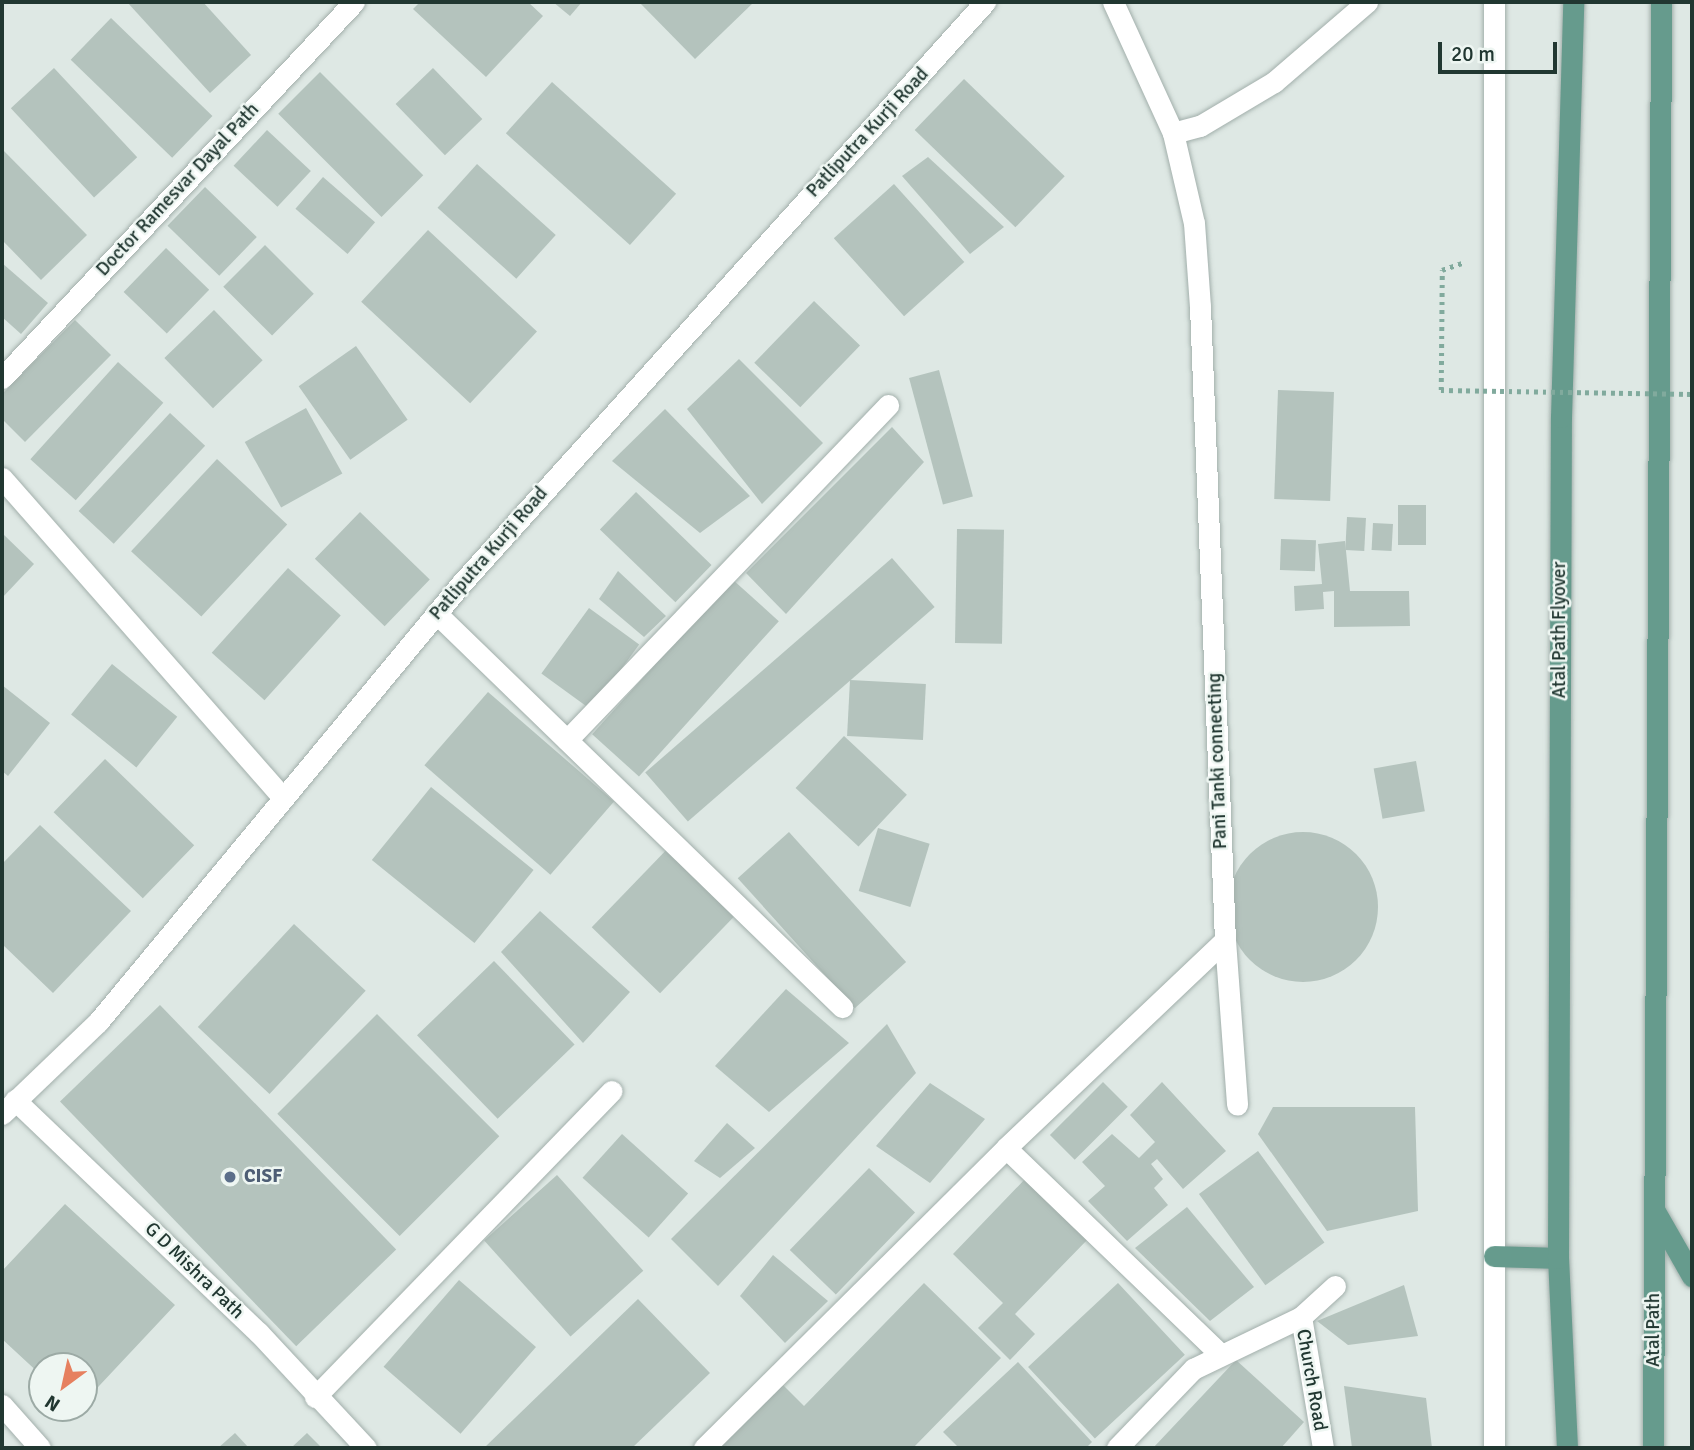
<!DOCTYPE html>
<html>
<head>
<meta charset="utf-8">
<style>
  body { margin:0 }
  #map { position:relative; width:1694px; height:1450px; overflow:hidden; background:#dee8e4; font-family:Signika,sans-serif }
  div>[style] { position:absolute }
  .building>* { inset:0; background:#b4c3bd; transform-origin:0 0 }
  .round { border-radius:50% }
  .path>* { height:4.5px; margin-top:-2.25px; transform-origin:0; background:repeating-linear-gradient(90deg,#81aa9d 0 3.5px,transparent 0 8.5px) }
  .roads { filter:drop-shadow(0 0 2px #a2afab) drop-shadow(0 0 2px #a2afab) }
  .minor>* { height:21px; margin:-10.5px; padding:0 10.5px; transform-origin:10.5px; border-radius:10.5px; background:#fff }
  .tertiary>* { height:21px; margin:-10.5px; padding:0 10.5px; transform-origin:10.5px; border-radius:10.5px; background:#fff }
  .primary>* { height:21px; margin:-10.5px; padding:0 10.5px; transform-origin:10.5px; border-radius:10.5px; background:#669b8d }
  .path-bridge>* { height:4.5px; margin-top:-2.25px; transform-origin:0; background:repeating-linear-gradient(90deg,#81aa9d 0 3.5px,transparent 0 8.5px) }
  .dots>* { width:19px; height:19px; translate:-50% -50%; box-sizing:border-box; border:4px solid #eef6f2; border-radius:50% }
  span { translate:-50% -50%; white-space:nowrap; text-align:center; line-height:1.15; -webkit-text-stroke:5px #eef6f2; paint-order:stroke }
  .street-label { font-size:19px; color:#213731 }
  .service-label { font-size:19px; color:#4e5e75; font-weight:700 }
  .left { translate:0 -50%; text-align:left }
  .frame { position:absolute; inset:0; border:4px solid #213731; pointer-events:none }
  .north { position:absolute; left:28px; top:1352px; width:70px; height:70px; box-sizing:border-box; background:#eef6f2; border:2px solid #9caaa5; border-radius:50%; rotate:213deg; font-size:19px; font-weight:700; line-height:28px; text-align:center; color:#213731 }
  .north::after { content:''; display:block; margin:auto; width:24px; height:32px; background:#e6805f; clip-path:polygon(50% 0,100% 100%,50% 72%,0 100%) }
  .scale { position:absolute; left:1438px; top:42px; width:119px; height:32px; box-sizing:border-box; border:4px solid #213731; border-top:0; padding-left:9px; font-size:21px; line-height:24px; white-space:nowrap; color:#213731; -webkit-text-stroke:5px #eef6f2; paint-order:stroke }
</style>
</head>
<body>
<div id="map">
  <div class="building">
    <div style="clip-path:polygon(127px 2px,203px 2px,251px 55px,210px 93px)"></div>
    <div style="clip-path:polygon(420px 2px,528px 2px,543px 16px,486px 77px,413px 9px)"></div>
    <div style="clip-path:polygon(553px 2px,582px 2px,570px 16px)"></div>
    <div style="clip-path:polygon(639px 2px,754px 2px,695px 59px)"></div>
    <div style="left:111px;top:18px;width:141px;height:58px;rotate:44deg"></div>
    <div style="left:54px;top:68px;width:122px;height:59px;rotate:47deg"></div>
    <div style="left:433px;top:68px;width:71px;height:52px;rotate:46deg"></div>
    <div style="left:320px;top:72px;width:146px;height:59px;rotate:45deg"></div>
    <div style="left:964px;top:79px;width:140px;height:71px;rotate:44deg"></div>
    <div style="left:552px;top:82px;width:167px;height:69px;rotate:42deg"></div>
    <div style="left:267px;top:130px;width:60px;height:49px;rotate:43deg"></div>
    <div style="clip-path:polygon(2px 149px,87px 235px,41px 280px,2px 240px)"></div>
    <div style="clip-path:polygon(928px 157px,1004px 227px,970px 254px,902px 176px)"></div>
    <div style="left:477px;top:164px;width:106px;height:59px;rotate:42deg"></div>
    <div style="left:323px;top:177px;width:69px;height:42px;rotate:41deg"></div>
    <div style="left:894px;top:184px;width:105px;height:81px;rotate:48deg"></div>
    <div style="left:205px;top:187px;width:72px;height:54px;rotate:44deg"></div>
    <div style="left:428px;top:230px;width:149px;height:98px;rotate:43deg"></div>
    <div style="left:265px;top:245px;width:69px;height:59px;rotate:45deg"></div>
    <div style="left:166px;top:248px;width:60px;height:61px;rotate:44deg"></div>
    <div style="clip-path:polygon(2px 263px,48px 303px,21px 334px,2px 317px)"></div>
    <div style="left:814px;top:301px;width:64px;height:86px;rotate:44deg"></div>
    <div style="left:214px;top:310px;width:70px;height:69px;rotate:46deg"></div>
    <div style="clip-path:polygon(75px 320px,111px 355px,25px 442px,2px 419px,2px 394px)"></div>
    <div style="left:356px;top:346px;width:90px;height:70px;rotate:55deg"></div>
    <div style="clip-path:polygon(739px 359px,823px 443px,762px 504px,687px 409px)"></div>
    <div style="left:118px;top:362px;width:61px;height:131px;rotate:42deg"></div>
    <div style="left:939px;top:370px;width:131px;height:31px;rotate:75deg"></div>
    <div style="left:1278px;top:390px;width:56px;height:109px;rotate:2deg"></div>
    <div style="left:306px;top:408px;width:75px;height:70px;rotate:61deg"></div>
    <div style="clip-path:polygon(665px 409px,750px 496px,700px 533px,612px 461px)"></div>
    <div style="left:170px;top:413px;width:48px;height:134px;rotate:43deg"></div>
    <div style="clip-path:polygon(892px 427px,924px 462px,786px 614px,746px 573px)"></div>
    <div style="left:217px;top:459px;width:96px;height:126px;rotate:43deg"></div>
    <div style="left:636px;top:492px;width:105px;height:52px;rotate:44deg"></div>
    <div style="left:1398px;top:505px;width:28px;height:40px"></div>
    <div style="left:360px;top:512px;width:97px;height:65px;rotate:44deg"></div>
    <div style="left:1347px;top:517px;width:19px;height:33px;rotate:3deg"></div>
    <div style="left:1373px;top:523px;width:20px;height:27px;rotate:3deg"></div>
    <div style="left:957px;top:529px;width:47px;height:114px;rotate:1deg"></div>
    <div style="clip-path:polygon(2px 533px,34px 564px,2px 598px)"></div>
    <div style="left:1281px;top:539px;width:35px;height:31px;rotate:2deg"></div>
    <div style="clip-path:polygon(1345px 541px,1350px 591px,1409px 591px,1410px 626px,1334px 627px,1334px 591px,1323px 592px,1324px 609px,1295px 611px,1294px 586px,1322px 584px,1318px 544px)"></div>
    <div style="left:892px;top:558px;width:65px;height:327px;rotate:49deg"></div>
    <div style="left:288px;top:568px;width:71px;height:114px;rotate:42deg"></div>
    <div style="clip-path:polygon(618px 571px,666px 616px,644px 637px,599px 599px)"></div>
    <div style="left:732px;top:579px;width:63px;height:209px;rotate:42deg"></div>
    <div style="left:589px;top:608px;width:62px;height:81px;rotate:36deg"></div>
    <div style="left:112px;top:664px;width:84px;height:65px;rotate:39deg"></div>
    <div style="left:850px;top:680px;width:76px;height:56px;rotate:3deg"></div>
    <div style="clip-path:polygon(2px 685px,50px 723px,8px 776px,2px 771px)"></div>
    <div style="left:488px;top:692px;width:167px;height:97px;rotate:41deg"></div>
    <div style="left:844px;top:736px;width:86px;height:71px;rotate:43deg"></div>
    <div style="left:105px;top:759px;width:124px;height:74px;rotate:44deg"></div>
    <div style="left:1416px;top:761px;width:51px;height:43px;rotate:80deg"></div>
    <div style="left:431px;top:787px;width:132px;height:94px;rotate:39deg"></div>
    <div style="clip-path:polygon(40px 825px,131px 911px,53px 993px,2px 944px,2px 864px)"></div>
    <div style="left:878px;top:828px;width:54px;height:66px;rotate:17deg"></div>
    <div class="round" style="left:1228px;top:832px;width:150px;height:150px"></div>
    <div style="left:789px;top:832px;width:175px;height:69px;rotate:48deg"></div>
    <div style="left:673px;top:843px;width:95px;height:117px;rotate:44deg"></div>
    <div style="clip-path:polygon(540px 911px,630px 992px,583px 1043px,501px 952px)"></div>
    <div style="left:294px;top:924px;width:98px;height:141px;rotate:43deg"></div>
    <div style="left:494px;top:961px;width:116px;height:107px;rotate:46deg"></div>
    <div style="clip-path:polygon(786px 989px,849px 1043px,769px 1112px,715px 1066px)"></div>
    <div style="left:160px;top:1005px;width:340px;height:139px;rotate:46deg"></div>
    <div style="left:377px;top:1014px;width:173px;height:141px;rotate:45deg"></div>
    <div style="clip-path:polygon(887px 1024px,916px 1073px,718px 1286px,671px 1239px)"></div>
    <div style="left:1103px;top:1082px;width:35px;height:75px;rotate:45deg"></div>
    <div style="clip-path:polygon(1162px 1082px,1226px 1151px,1183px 1189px,1157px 1159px,1151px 1164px,1163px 1179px,1154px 1188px,1168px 1205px,1127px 1241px,1088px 1201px,1105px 1186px,1082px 1162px,1112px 1134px,1139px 1158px,1155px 1142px,1130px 1115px)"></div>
    <div style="clip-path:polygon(930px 1083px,985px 1119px,930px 1183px,876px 1146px)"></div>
    <div style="clip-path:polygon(1273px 1107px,1415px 1107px,1418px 1211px,1327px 1231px,1258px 1134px)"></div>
    <div style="clip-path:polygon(727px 1123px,755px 1148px,720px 1178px,694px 1161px)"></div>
    <div style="left:622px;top:1134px;width:89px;height:59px;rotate:42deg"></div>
    <div style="left:1258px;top:1151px;width:113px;height:73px;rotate:54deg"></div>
    <div style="left:869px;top:1168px;width:64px;height:114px;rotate:44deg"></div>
    <div style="left:557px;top:1175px;width:129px;height:98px;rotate:48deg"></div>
    <div style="clip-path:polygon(1026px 1178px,1089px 1238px,1015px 1314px,1035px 1334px,1010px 1360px,978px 1328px,1003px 1303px,953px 1254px)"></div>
    <div style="clip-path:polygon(65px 1204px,175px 1305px,84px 1402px,84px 1366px,42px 1366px,42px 1376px,2px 1339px,2px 1271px)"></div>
    <div style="clip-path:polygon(1187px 1207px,1254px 1287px,1210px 1321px,1135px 1248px)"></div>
    <div style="clip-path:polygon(773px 1255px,828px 1301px,785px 1343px,740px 1296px)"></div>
    <div style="left:459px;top:1280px;width:102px;height:115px;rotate:41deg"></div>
    <div style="clip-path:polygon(924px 1283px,1001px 1358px,913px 1448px,718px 1448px,781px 1383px,804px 1406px)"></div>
    <div style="left:1118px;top:1283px;width:98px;height:123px;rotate:47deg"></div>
    <div style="clip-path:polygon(1404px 1285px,1418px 1336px,1348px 1345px,1317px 1321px)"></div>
    <div style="clip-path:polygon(638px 1299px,710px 1373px,632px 1448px,484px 1448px)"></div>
    <div style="clip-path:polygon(1236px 1360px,1304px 1422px,1281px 1448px,1153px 1448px)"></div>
    <div style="clip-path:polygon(1018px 1362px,1092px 1442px,1086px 1448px,959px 1448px,943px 1432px)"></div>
    <div style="clip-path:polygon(1344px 1386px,1426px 1398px,1432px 1448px,1352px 1448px)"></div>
    <div style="clip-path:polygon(235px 1433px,249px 1448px,218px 1448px)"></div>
    <div style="clip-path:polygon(307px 1433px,322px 1448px,291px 1448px)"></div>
  </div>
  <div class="path">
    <div style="left:1441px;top:390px;width:120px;rotate:-89.5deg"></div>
    <div style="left:1442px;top:270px;width:24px;rotate:-19deg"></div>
  </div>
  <div class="roads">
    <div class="minor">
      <div style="left:1173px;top:133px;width:92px;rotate:76.9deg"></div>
      <div style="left:1194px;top:223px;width:84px;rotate:85.9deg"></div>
      <div style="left:1200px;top:307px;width:633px;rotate:87.74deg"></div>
      <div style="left:1225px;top:940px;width:302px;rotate:136.5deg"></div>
      <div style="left:1006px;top:1148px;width:294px;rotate:43.9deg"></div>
      <div style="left:2px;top:378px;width:515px;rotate:-46.89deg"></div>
      <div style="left:2px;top:478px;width:424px;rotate:48.7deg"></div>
      <div style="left:436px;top:613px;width:566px;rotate:44.14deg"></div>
      <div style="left:567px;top:740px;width:464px;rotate:-46.2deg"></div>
      <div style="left:1225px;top:940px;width:165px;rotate:85.8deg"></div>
      <div style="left:15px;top:1100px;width:337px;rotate:43.7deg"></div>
      <div style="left:259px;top:1333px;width:157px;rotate:47.1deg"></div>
      <div style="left:315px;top:1397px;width:426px;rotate:-45.9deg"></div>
      <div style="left:2px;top:1405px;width:57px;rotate:48.5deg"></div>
      <div style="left:704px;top:1448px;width:426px;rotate:-44.8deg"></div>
      <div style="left:1117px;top:1448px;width:110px;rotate:-46.1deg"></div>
      <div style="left:1193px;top:1369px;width:120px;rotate:-25.7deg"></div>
      <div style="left:1323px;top:1448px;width:133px;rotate:-99.5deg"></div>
      <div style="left:1301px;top:1317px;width:46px;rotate:-42.4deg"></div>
    </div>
    <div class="tertiary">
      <div style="left:1113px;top:2px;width:144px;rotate:65.4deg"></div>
      <div style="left:1173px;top:133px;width:28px;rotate:-15deg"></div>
      <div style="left:1200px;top:126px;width:86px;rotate:-30.7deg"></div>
      <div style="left:1274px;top:82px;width:123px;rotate:-40.7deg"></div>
      <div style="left:2px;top:1114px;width:133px;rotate:-43.8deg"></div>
      <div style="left:98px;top:1022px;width:567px;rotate:-50.36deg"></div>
      <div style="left:460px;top:585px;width:785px;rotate:-48deg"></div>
      <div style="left:1494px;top:1448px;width:1446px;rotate:-90deg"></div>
    </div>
    <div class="primary">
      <div style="left:1656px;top:1213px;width:73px;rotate:60.3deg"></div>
      <div style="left:1494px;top:1256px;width:64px;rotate:1.8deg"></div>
      <div style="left:1567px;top:1448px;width:190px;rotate:-92.7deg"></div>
      <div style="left:1558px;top:1258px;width:841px;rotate:-89.8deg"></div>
      <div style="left:1561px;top:417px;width:415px;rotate:-88.3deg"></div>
      <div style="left:1653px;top:1448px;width:1446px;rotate:-89.68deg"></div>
    </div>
  </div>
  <div class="path-bridge">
    <div style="left:1441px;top:390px;width:251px;rotate:0.9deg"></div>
  </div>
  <div class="dots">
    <div style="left:230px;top:1177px;background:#5c6f8a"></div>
  </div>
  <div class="street-label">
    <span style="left:868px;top:133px;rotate:-47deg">Patliputra Kurji Road</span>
    <span style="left:178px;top:190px;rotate:-47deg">Doctor Ramesvar Dayal Path</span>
    <span style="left:489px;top:554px;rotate:-49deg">Patliputra Kurji Road</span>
    <span style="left:1560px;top:630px;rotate:-90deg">Atal Path Flyover</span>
    <span style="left:1218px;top:761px;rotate:-92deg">Pani Tanki connecting</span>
    <span style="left:194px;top:1271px;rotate:44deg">G D Mishra Path</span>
    <span style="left:1654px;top:1330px;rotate:-90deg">Atal Path</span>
    <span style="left:1311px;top:1380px;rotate:80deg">Church Road</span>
  </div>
  <div class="service-label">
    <span class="left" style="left:244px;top:1177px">CISF</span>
  </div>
  <div class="frame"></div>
  <div class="north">N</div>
  <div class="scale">20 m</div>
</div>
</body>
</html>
